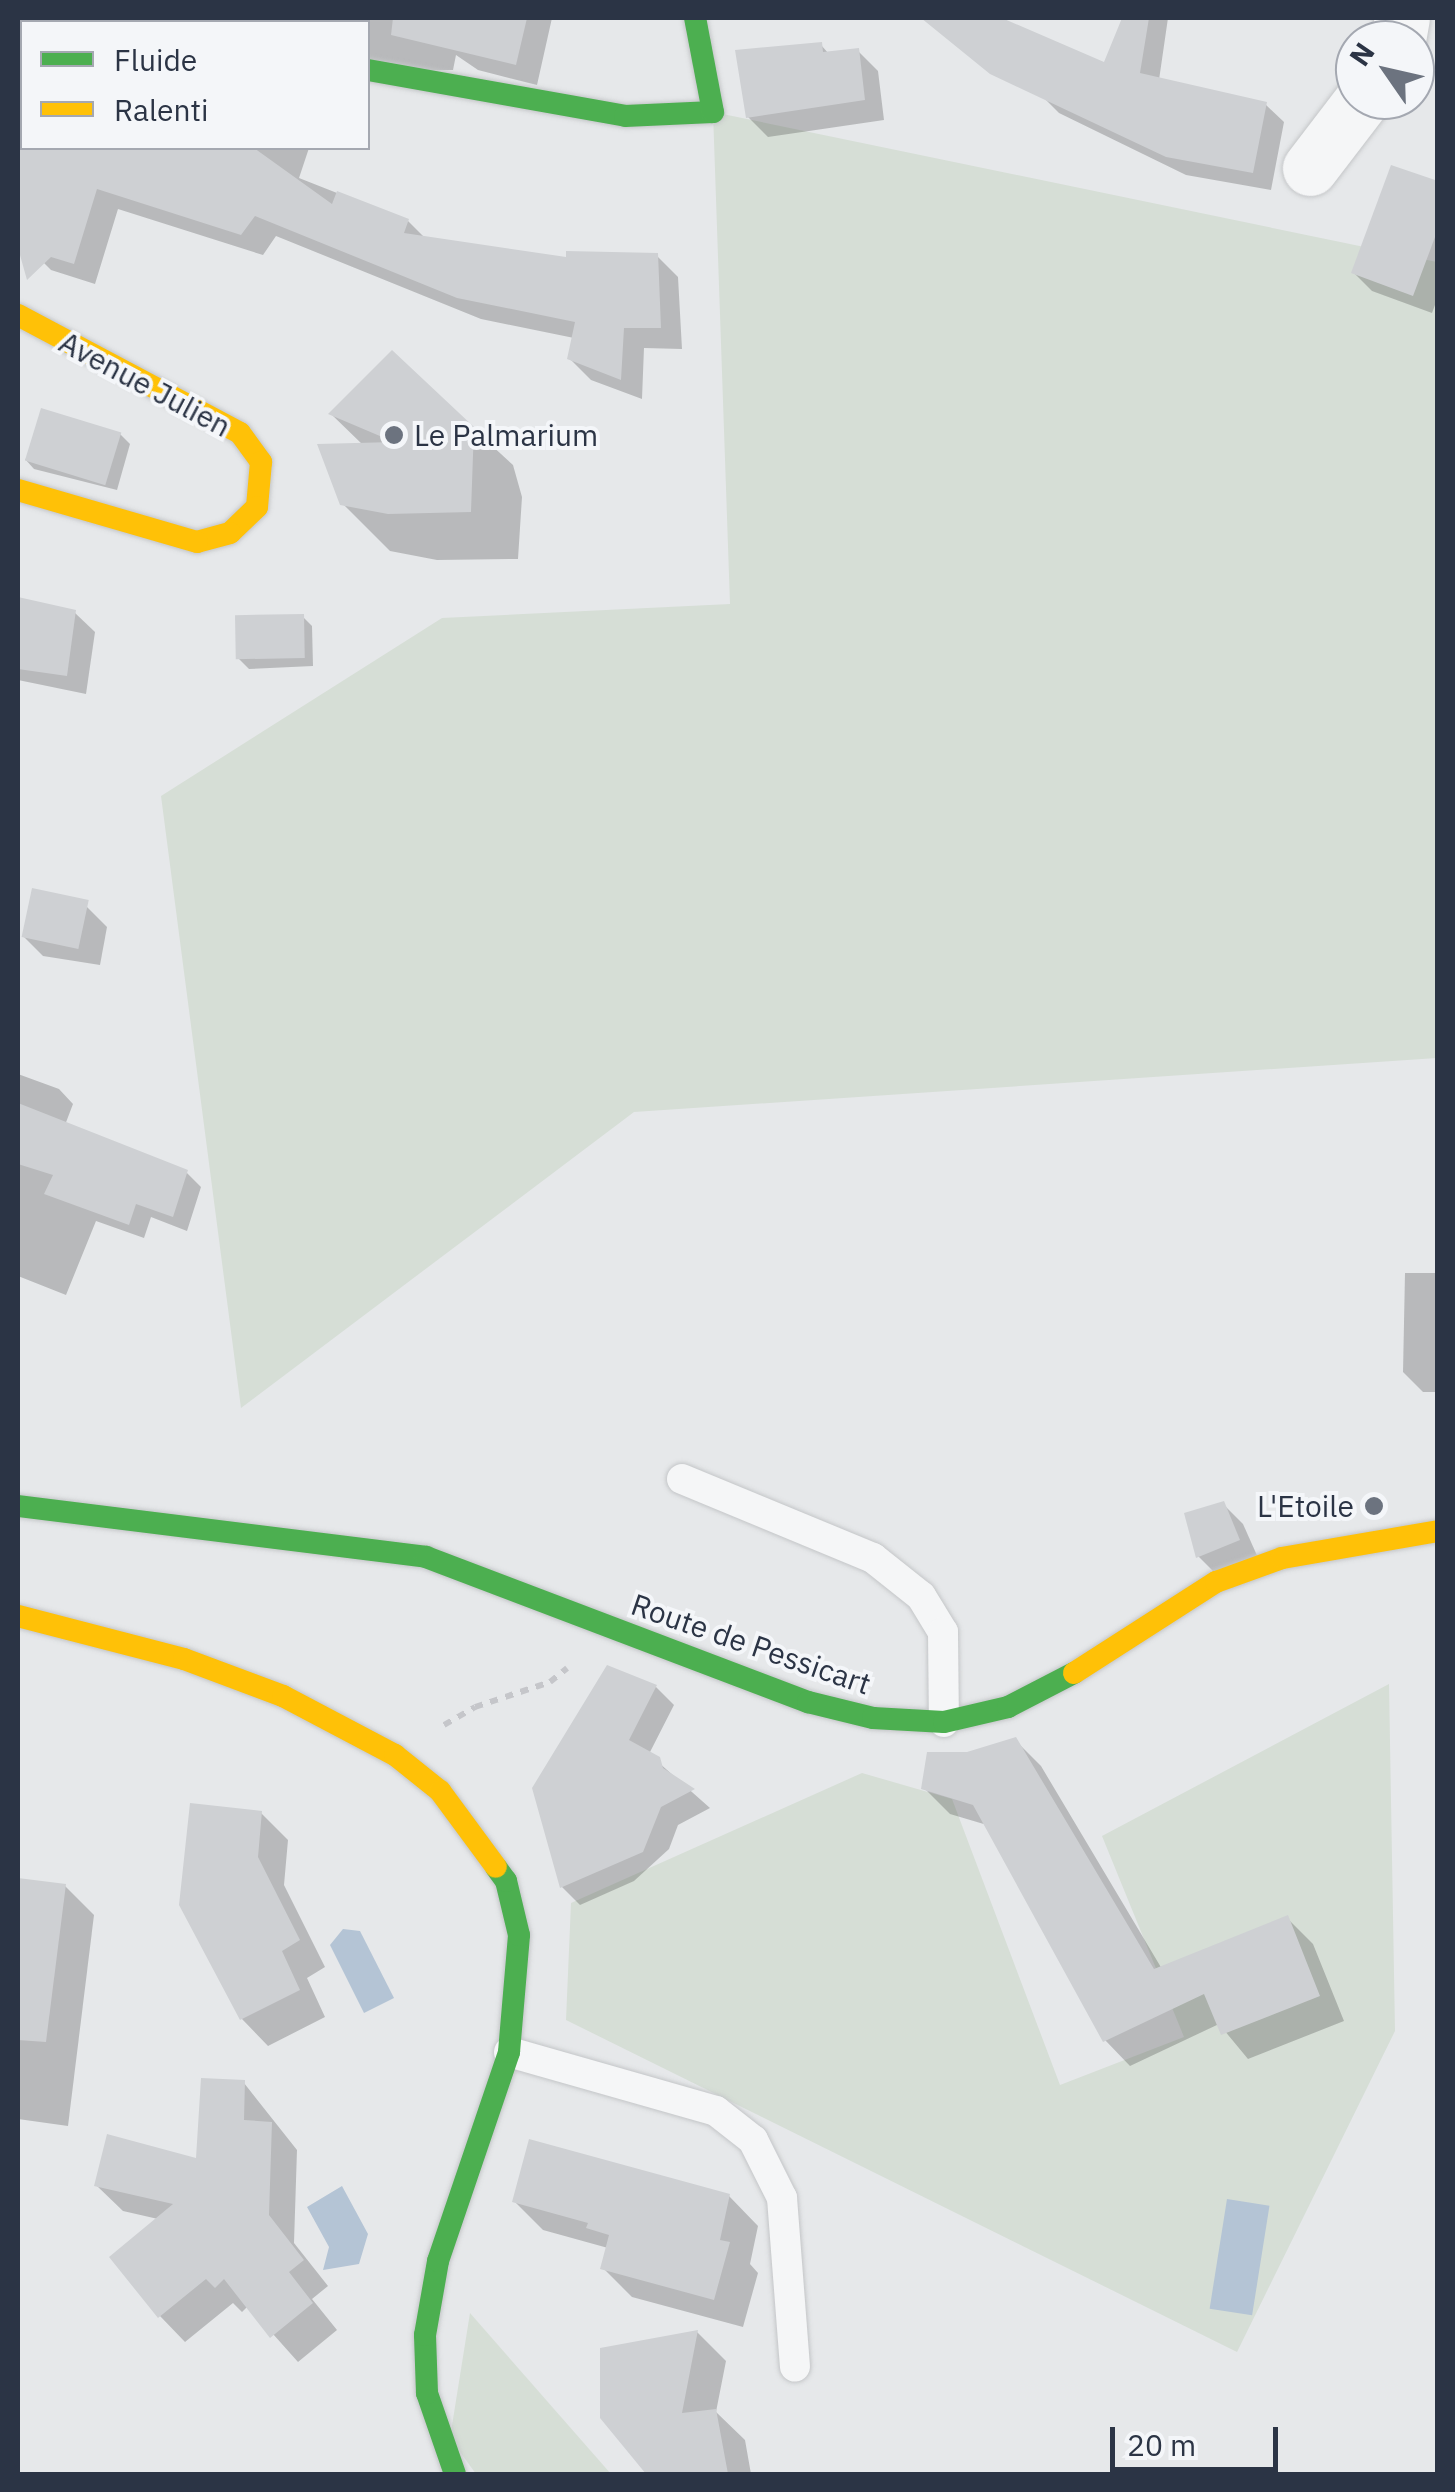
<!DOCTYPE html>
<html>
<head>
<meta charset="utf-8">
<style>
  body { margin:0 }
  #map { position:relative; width:1455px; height:2492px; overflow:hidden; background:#e6e8ea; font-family:"IBM Plex Sans",sans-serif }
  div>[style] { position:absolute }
  .green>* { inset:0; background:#d6ded6 }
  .water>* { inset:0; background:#b4c4d5; transform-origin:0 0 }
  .shadow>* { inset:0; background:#0003 }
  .building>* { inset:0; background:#ced0d3; transform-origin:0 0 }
  .path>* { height:6px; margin-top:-3px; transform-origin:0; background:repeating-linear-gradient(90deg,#c5c6ca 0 8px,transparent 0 16px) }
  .roads { filter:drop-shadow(0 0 2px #c4c6c8) drop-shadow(0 0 2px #c4c6c8) }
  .lane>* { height:30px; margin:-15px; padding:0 15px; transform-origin:15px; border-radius:15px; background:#f5f6f7 }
  .street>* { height:55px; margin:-27.5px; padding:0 27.5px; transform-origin:27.5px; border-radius:27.5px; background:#f5f6f7 }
  .fast>* { height:22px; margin:-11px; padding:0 11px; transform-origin:11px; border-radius:11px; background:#4caf50 }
  .slow>* { height:22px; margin:-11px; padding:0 11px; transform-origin:11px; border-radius:11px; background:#ffc107 }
  .dots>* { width:28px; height:28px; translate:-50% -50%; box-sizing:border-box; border:5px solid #f4f6f9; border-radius:50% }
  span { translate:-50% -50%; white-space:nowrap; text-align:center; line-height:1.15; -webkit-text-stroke:8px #f4f6f9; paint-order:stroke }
  .street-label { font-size:30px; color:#2b3445 }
  .poi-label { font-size:30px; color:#2b3445 }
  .left { translate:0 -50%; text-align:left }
  .right { translate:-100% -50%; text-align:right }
  .frame { position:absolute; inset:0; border:20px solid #2b3445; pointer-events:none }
  .legend { position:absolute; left:20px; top:20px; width:350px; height:130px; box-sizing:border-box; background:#f4f6f9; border:2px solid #a4a8b1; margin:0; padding:12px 18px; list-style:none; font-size:30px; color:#2b3445 }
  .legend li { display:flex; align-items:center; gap:20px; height:50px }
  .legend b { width:50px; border:2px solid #a4a8b1 }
  .north { position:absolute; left:1335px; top:20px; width:100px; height:100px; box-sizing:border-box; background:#f4f6f9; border:2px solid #a4a8b1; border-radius:50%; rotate:304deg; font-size:28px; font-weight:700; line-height:40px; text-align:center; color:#2b3445 }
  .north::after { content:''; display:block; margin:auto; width:35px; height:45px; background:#6c737f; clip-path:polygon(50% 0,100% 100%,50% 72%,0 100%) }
  .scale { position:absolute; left:1110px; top:2427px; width:168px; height:45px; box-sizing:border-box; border:5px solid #2b3445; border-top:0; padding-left:12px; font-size:30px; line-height:35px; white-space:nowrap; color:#2b3445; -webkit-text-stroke:8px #f4f6f9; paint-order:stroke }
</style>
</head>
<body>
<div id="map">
  <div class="green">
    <div style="clip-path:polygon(713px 112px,1437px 262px,1437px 1058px,634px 1112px,241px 1408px,161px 796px,442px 618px,730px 604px)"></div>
    <div style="clip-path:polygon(1389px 1684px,1395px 2031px,1237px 2352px,566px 2020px,571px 1903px,862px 1773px,952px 1799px,1060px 2085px,1184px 2037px,1102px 1836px)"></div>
    <div style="clip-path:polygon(470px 2313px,611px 2474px,476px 2474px,450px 2438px)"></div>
  </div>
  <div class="water">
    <div style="clip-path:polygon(343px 1929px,360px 1931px,394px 1998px,364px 2013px,330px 1945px)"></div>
    <div style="clip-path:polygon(342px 2186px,368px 2234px,359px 2264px,323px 2270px,329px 2247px,307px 2207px)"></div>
    <div style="left:1227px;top:2199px;width:43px;height:111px;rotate:9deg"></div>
  </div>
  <div class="shadow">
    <div style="clip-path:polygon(226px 18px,552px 18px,537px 85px,478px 70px,456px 55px,453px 70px,368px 71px,368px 22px,224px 22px)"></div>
    <div style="clip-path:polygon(1125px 18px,1168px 18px,1159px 80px,1265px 104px,1284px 122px,1271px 190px,1186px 175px,1059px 113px,1041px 95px,1105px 65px)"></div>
    <div style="clip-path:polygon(821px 45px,829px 54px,858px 51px,878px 71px,884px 120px,768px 137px,748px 117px)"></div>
    <div style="clip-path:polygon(63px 148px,309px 148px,299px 178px,408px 221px,425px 238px,568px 260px,657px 256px,678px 277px,682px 349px,644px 348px,642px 399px,591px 380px,569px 358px,574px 338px,481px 319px,276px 236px,263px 255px,118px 209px,95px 284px,51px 270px,30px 249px)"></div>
    <div style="clip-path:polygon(1438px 184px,1438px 297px,1432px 313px,1372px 291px,1354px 273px)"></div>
    <div style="clip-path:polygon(392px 354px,513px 465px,522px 497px,518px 559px,437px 560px,390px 551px,342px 503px,363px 445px,331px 414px)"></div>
    <div style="clip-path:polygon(120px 434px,130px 444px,117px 490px,34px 469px,25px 459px)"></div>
    <div style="clip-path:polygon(18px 599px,74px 612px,95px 632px,86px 694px,18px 680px)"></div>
    <div style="clip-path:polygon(303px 617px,312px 626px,313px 666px,249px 669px,239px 659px)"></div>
    <div style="clip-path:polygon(87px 907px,107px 927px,100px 965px,43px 956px,23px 936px)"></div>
    <div style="clip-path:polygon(18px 1074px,59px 1089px,73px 1104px,65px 1125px,186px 1172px,201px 1187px,187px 1231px,151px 1217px,144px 1238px,96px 1221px,66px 1295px,18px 1276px)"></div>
    <div style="clip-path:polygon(1405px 1273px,1438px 1273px,1438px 1392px,1423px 1392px,1403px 1372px)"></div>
    <div style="clip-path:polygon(1223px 1504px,1243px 1524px,1259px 1560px,1218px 1576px,1198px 1556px)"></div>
    <div style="clip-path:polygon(608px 1668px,656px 1687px,674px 1705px,649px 1754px,710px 1808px,678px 1825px,669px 1849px,634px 1881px,580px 1905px,562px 1887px)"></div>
    <div style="clip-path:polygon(1015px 1740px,1041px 1766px,1162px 1969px,1287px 1918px,1313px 1944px,1344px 2021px,1248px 2059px,1219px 2024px,1130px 2066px,1105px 2040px,987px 1825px,950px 1814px,924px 1788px)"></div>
    <div style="clip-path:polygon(261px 1813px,288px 1840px,284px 1885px,325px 1967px,307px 1978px,325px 2017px,268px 2046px,242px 2019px)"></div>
    <div style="clip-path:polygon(18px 1881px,65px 1886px,94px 1915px,68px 2126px,18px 2119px)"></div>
    <div style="clip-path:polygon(244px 2083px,297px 2150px,294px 2243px,328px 2286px,312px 2299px,337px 2330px,298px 2362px,248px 2306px,242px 2312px,233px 2303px,185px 2342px,160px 2316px,158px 2219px,123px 2211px,97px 2186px,198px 2161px)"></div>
    <div style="clip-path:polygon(729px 2196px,758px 2226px,750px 2264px,758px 2273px,743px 2327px,632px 2297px,603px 2268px,608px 2248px,543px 2230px,514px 2201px)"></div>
    <div style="clip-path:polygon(697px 2332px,726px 2361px,716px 2412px,745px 2440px,751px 2474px,650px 2474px,603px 2417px)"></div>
  </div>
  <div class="building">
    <div style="clip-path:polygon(393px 18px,527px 18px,516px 65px,391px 35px)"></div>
    <div style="clip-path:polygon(921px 18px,1002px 18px,1104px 62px,1122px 18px,1149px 18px,1140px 73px,1267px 102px,1253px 173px,1166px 157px,990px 74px)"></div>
    <div style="clip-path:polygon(822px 42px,823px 52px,859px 48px,865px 100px,746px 118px,735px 50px)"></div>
    <div style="clip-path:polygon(18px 148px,254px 148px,332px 204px,337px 191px,409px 219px,404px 233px,566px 257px,566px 251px,658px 253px,661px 328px,624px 328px,621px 380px,567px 359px,575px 322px,457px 298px,255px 216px,241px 235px,97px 189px,74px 264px,51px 257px,27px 280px,18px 248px)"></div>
    <div style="clip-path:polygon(1391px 165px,1438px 181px,1438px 229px,1413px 296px,1351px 273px)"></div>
    <div style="clip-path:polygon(392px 350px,474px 427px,471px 512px,388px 514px,340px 505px,317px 444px,394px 442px,328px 414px)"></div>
    <div style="left:41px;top:408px;width:84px;height:55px;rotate:17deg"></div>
    <div style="clip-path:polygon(18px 597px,76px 610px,67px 676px,18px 669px)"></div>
    <div style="left:304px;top:614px;width:44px;height:69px;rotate:89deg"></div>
    <div style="left:32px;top:888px;width:58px;height:50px;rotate:12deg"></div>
    <div style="clip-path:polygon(18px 1103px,188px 1170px,173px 1217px,136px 1204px,129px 1225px,44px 1194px,53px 1175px,18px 1164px)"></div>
    <div style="clip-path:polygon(1224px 1501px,1240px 1540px,1196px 1558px,1184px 1513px)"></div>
    <div style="clip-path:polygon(607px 1665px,657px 1685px,629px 1740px,660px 1757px,663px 1768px,695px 1789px,661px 1807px,643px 1852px,560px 1888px,532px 1788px)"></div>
    <div style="clip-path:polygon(1016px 1737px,1154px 1969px,1288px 1915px,1320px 1996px,1221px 2035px,1204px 1994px,1103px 2042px,973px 1805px,921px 1789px,927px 1752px,967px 1752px)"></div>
    <div style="clip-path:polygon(190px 1803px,262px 1811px,258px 1857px,300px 1940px,282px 1951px,300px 1990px,240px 2020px,179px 1905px)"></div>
    <div style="clip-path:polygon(18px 1878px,66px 1884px,46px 2042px,18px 2040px)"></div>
    <div style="clip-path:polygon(201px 2078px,245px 2080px,244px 2120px,272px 2122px,269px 2215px,304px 2260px,289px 2272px,313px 2303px,270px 2338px,224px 2279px,215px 2288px,206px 2279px,158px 2318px,109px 2257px,173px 2204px,94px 2186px,107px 2134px,196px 2158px)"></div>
    <div style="clip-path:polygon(529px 2139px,730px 2194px,720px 2240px,730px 2242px,714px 2300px,600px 2269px,609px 2235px,586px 2228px,588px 2223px,512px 2202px)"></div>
    <div style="clip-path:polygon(698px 2330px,682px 2413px,716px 2409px,728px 2474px,646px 2474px,600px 2418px,600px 2348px)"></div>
  </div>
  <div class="path">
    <div style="left:444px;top:1725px;width:36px;rotate:-30deg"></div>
    <div style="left:475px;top:1707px;width:79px;rotate:-18.4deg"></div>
    <div style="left:550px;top:1682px;width:22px;rotate:-39deg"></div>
  </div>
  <div class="roads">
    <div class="lane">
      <div style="left:682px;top:1479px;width:207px;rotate:22.5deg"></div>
      <div style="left:873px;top:1558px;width:61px;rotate:38.4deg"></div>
      <div style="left:921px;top:1596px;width:42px;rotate:58.6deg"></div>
      <div style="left:943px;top:1632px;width:90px;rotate:89.4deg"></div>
      <div style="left:509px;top:2052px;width:215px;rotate:15.9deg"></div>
      <div style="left:716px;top:2111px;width:47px;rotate:38.1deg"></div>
      <div style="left:753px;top:2140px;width:65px;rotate:63.4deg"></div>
      <div style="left:782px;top:2198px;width:169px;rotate:85.6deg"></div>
    </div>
    <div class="street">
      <div style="left:176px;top:18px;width:18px;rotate:13deg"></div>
      <div style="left:1398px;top:40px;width:22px;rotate:-80deg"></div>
      <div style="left:1310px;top:168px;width:86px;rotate:-52.6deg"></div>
    </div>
    <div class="fast">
      <div style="left:368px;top:70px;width:261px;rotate:10.1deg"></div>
      <div style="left:625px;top:116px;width:88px;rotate:-2.6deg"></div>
      <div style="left:713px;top:112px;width:96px;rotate:-100.8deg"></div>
      <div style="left:18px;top:1506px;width:411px;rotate:7.1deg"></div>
      <div style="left:426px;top:1557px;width:409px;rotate:20.8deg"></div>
      <div style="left:808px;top:1702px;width:67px;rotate:13.8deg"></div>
      <div style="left:873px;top:1718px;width:71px;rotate:3.2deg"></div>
      <div style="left:944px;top:1722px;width:66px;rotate:-13.2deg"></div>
      <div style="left:1008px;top:1707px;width:74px;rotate:-27.3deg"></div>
      <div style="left:455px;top:2474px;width:86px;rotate:-109.1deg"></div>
      <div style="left:427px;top:2393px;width:58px;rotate:-92deg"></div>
      <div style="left:425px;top:2335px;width:75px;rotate:-80deg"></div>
      <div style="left:438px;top:2261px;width:221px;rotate:-71.2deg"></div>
      <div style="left:509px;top:2052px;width:117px;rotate:-85.1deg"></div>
      <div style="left:519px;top:1935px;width:56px;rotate:-103.5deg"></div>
      <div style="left:506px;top:1881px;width:17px;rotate:-126deg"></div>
    </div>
    <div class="slow">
      <div style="left:18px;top:315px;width:251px;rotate:28deg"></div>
      <div style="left:240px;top:433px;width:36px;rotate:54deg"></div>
      <div style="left:261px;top:462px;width:45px;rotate:95.1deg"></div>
      <div style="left:257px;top:507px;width:37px;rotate:136deg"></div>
      <div style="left:230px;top:533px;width:34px;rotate:165deg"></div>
      <div style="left:197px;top:542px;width:186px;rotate:-163.8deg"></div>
      <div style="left:18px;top:1616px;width:171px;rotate:14.5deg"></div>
      <div style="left:184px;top:1659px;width:106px;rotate:20.5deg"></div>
      <div style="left:283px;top:1696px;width:127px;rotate:27.8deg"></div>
      <div style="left:395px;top:1755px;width:58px;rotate:38.7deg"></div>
      <div style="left:440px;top:1791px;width:94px;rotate:53.6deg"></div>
      <div style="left:1074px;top:1673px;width:169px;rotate:-32.7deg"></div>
      <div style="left:1216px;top:1582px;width:70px;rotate:-20deg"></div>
      <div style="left:1282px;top:1558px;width:158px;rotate:-9.8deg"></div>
    </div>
  </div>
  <div class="dots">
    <div style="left:394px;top:435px;background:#6c737f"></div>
    <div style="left:1374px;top:1506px;background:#6c737f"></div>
  </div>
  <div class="street-label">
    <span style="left:145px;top:384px;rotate:28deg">Avenue Julien</span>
    <span style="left:751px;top:1644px;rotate:19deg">Route de Pessicart</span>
  </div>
  <div class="poi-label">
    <span class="left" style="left:414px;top:435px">Le Palmarium</span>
    <span class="right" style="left:1354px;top:1506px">L'Etoile</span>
  </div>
  <div class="frame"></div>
  <ul class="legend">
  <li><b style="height:12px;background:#4caf50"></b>Fluide</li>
  <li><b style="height:12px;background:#ffc107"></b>Ralenti</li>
  </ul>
  <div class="north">N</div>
  <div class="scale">20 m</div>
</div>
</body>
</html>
